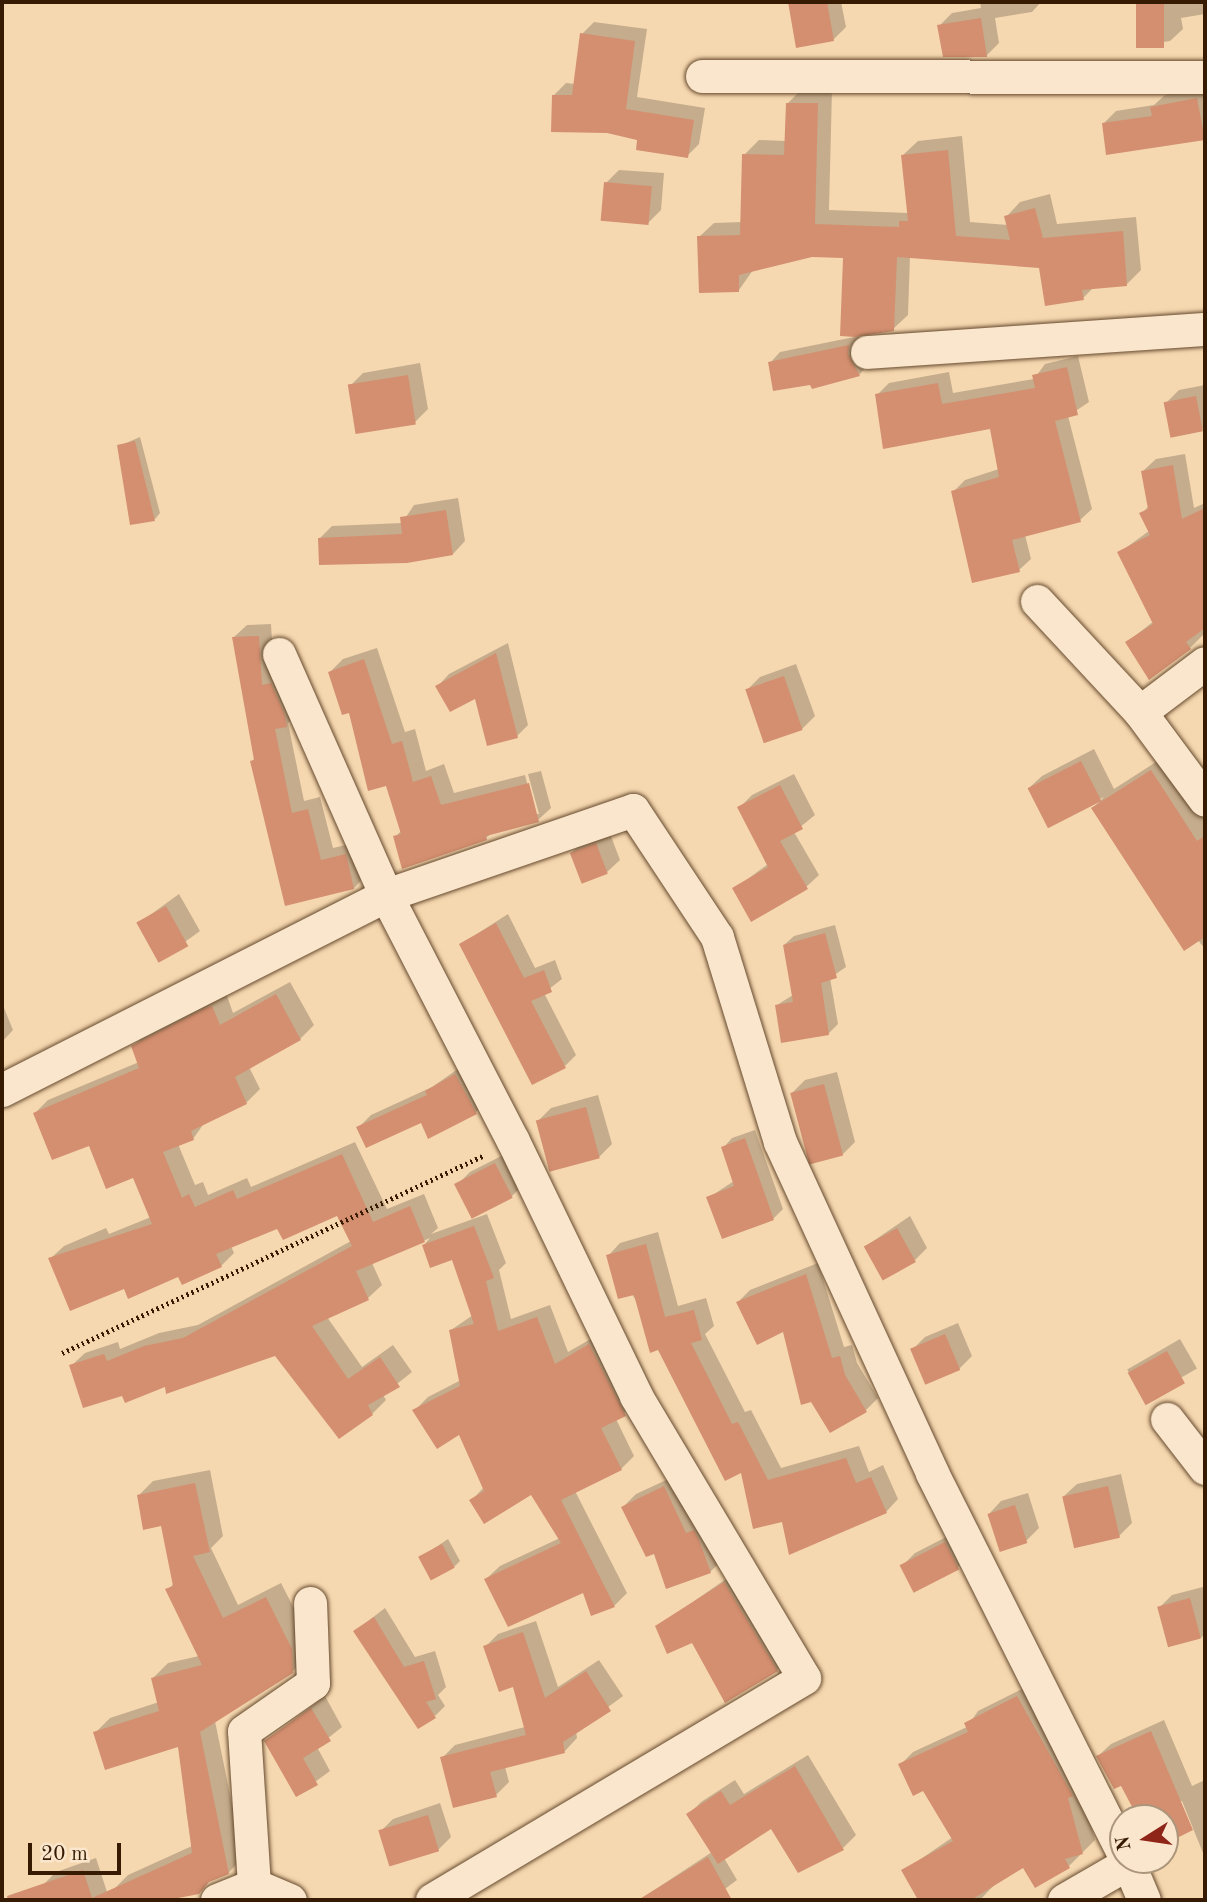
<!DOCTYPE html>
<html>
<head>
<meta charset="utf-8">
<style>
  body { margin:0 }
  #map { position:relative; width:1207px; height:1902px; overflow:hidden; background:#f6d8b0; font-family:"Old Standard TT",serif }
  div>[style] { position:absolute }
  .shadow>* { inset:0; background:#0003; transform-origin:0 0 }
  .building>* { inset:0; background:#d48f70; transform-origin:0 0 }
  .path>* { height:4.5px; margin-top:-2.25px; transform-origin:0; background:repeating-linear-gradient(90deg,#361b02 0 2px,transparent 0 5.5px) }
  .roads { filter:drop-shadow(0 0 2px #664a2e) drop-shadow(0 0 2px #664a2e) }
  .minor>* { height:33px; margin:-16.5px; padding:0 16.5px; transform-origin:16.5px; border-radius:16.5px; background:#f9e6cc }
  span { translate:-50% -50%; white-space:nowrap; text-align:center; line-height:1.15; -webkit-text-stroke:7px #f9e6cc; paint-order:stroke }
  .frame { position:absolute; inset:0; border:4px solid #361b02; pointer-events:none }
  .north { position:absolute; left:1109px; top:1804px; width:70px; height:70px; box-sizing:border-box; background:#f9e6cc; border:2px solid #ab957b; border-radius:50%; rotate:258deg; font-size:19px; font-weight:700; line-height:28px; text-align:center; color:#361b02 }
  .north::after { content:''; display:block; margin:auto; width:24px; height:32px; background:#8f2418; clip-path:polygon(50% 0,100% 100%,50% 72%,0 100%) }
  .scale { position:absolute; left:28px; top:1843px; width:93px; height:32px; box-sizing:border-box; border:4px solid #361b02; border-top:0; padding-left:9px; font-size:21px; line-height:24px; white-space:nowrap; color:#361b02; -webkit-text-stroke:5px #f9e6cc; paint-order:stroke }
</style>
</head>
<body>
<div id="map">
  <div class="shadow">
    <div style="clip-path:polygon(790px 2px,841px 2px,846px 27px,833px 40px,798px 46px)"></div>
    <div style="clip-path:polygon(980px 2px,1041px 2px,1032px 12px,995px 18px,999px 43px,986px 56px,939px 26px,952px 13px,981px 8px)"></div>
    <div style="clip-path:polygon(1139px 2px,1205px 2px,1205px 14px,1181px 18px,1183px 29px,1170px 41px,1145px 45px)"></div>
    <div style="clip-path:polygon(594px 22px,647px 29px,637px 97px,705px 108px,699px 144px,687px 156px,639px 139px,553px 96px,566px 83px,575px 84px,582px 34px)"></div>
    <div style="clip-path:polygon(1205px 87px,1205px 138px,1107px 153px,1103px 124px,1116px 111px,1154px 105px,1165px 95px)"></div>
    <div style="clip-path:polygon(802px 89px,832px 90px,829px 210px,909px 213px,903px 155px,918px 141px,962px 136px,970px 222px,1008px 225px,1006px 217px,1020px 202px,1050px 194px,1057px 224px,1136px 217px,1141px 270px,1127px 284px,1094px 287px,1083px 298px,1040px 267px,910px 256px,908px 315px,893px 329px,845px 256px,811px 256px,753px 270px,739px 290px,699px 237px,714px 223px,742px 222px,744px 155px,759px 140px,786px 141px,788px 103px)"></div>
    <div style="clip-path:polygon(619px 170px,664px 173px,661px 210px,648px 223px,606px 183px)"></div>
    <div style="clip-path:polygon(859px 336px,869px 364px,859px 375px,812px 383px,770px 363px,780px 352px)"></div>
    <div style="clip-path:polygon(1078px 356px,1089px 402px,1068px 416px,1092px 509px,1080px 520px,1025px 535px,1031px 559px,1019px 570px,953px 492px,965px 480px,999px 469px,992px 427px,877px 395px,889px 383px,949px 372px,953px 393px,1034px 379px,1045px 364px)"></div>
    <div style="clip-path:polygon(420px 363px,428px 409px,415px 422px,350px 386px,363px 373px)"></div>
    <div style="clip-path:polygon(1205px 385px,1205px 427px,1203px 429px,1166px 403px,1179px 390px)"></div>
    <div style="clip-path:polygon(140px 437px,160px 513px,155px 519px,132px 523px,119px 446px)"></div>
    <div style="clip-path:polygon(1185px 454px,1194px 508px,1205px 503px,1203px 635px,1190px 648px,1127px 642px,1154px 621px,1120px 552px,1149px 531px,1141px 514px,1149px 506px,1143px 471px,1156px 459px)"></div>
    <div style="clip-path:polygon(458px 498px,465px 541px,453px 554px,319px 539px,332px 526px,402px 523px,414px 505px)"></div>
    <div style="clip-path:polygon(271px 624px,274px 674px,299px 713px,288px 723px,304px 801px,320px 797px,333px 848px,358px 842px,366px 875px,354px 888px,287px 904px,252px 761px,256px 757px,234px 637px,247px 625px)"></div>
    <div style="clip-path:polygon(508px 643px,528px 725px,517px 736px,476px 696px,438px 686px,449px 674px)"></div>
    <div style="clip-path:polygon(377px 648px,405px 732px,415px 729px,426px 771px,444px 764px,454px 793px,525px 775px,535px 814px,539px 814px,528px 774px,541px 771px,551px 808px,538px 820px,493px 832px,486px 838px,395px 837px,402px 830px,387px 784px,330px 672px,343px 659px)"></div>
    <div style="clip-path:polygon(796px 664px,815px 716px,802px 729px,747px 690px,760px 677px)"></div>
    <div style="clip-path:polygon(1094px 749px,1114px 789px,1170px 753px,1205px 808px,1205px 949px,1093px 808px,1104px 797px,1048px 825px,1029px 788px,1042px 776px)"></div>
    <div style="clip-path:polygon(794px 774px,815px 815px,794px 832px,819px 875px,806px 887px,734px 889px,768px 864px,739px 808px,752px 795px)"></div>
    <div style="clip-path:polygon(609px 831px,620px 860px,607px 872px,572px 852px,585px 840px)"></div>
    <div style="clip-path:polygon(179px 894px,200px 931px,160px 960px,139px 923px)"></div>
    <div style="clip-path:polygon(508px 914px,535px 968px,555px 960px,562px 979px,544px 993px,576px 1055px,565px 1066px,461px 944px)"></div>
    <div style="clip-path:polygon(835px 925px,846px 967px,830px 978px,838px 1024px,828px 1034px,777px 1005px,793px 995px,784px 945px,794px 936px)"></div>
    <div style="clip-path:polygon(290px 982px,314px 1025px,300px 1039px,249px 1067px,260px 1089px,246px 1103px,205px 1122px,193px 1139px,178px 1144px,195px 1185px,203px 1182px,208px 1195px,247px 1178px,251px 1187px,355px 1142px,387px 1209px,424px 1194px,438px 1228px,431px 1234px,487px 1214px,506px 1263px,499px 1270px,511px 1319px,550px 1305px,568px 1352px,603px 1332px,638px 1402px,616px 1419px,634px 1456px,621px 1469px,575px 1491px,627px 1593px,614px 1606px,584px 1590px,486px 1579px,500px 1566px,560px 1538px,532px 1493px,471px 1501px,484px 1487px,460px 1432px,415px 1410px,428px 1397px,461px 1380px,451px 1330px,473px 1315px,453px 1258px,424px 1245px,430px 1238px,372px 1263px,382px 1285px,368px 1298px,327px 1317px,362px 1367px,393px 1345px,412px 1372px,383px 1395px,386px 1400px,372px 1414px,275px 1354px,123px 1393px,71px 1366px,85px 1353px,118px 1342px,120px 1349px,159px 1333px,198px 1325px,351px 1241px,338px 1214px,278px 1227px,231px 1246px,234px 1253px,221px 1266px,125px 1286px,50px 1259px,64px 1246px,106px 1228px,109px 1234px,151px 1217px,134px 1176px,90px 1143px,35px 1113px,48px 1100px,139px 1062px,133px 1047px,146px 1033px,226px 993px,233px 1013px)"></div>
    <div style="clip-path:polygon(2px 1003px,13px 1030px,2px 1042px)"></div>
    <div style="clip-path:polygon(468px 1062px,489px 1099px,476px 1112px,429px 1137px,422px 1121px,358px 1128px,371px 1115px,432px 1087px)"></div>
    <div style="clip-path:polygon(837px 1072px,855px 1142px,842px 1155px,792px 1093px,805px 1080px)"></div>
    <div style="clip-path:polygon(598px 1095px,612px 1144px,599px 1157px,538px 1121px,551px 1108px)"></div>
    <div style="clip-path:polygon(755px 1130px,783px 1209px,774px 1218px,723px 1237px,708px 1198px,734px 1181px,723px 1148px,732px 1138px)"></div>
    <div style="clip-path:polygon(509px 1152px,524px 1184px,512px 1196px,457px 1185px,470px 1172px)"></div>
    <div style="clip-path:polygon(910px 1216px,927px 1248px,914px 1261px,866px 1246px)"></div>
    <div style="clip-path:polygon(658px 1232px,678px 1306px,706px 1298px,714px 1326px,705px 1334px,745px 1412px,751px 1410px,781px 1468px,859px 1446px,869px 1472px,883px 1465px,898px 1499px,886px 1512px,783px 1520px,742px 1470px,608px 1256px,620px 1243px)"></div>
    <div style="clip-path:polygon(818px 1263px,844px 1347px,852px 1345px,857px 1363px,878px 1398px,866px 1410px,812px 1400px,785px 1330px,738px 1302px,750px 1290px)"></div>
    <div style="clip-path:polygon(958px 1323px,972px 1356px,959px 1369px,912px 1350px,925px 1337px)"></div>
    <div style="left:1180px;top:1339px;width:34px;height:61px;rotate:60deg"></div>
    <div style="clip-path:polygon(210px 1470px,223px 1536px,211px 1548px,238px 1605px,281px 1583px,307px 1634px,307px 1657px,292px 1672px,215px 1721px,243px 1858px,228px 1873px,164px 1900px,118px 1900px,113px 1890px,128px 1875px,192px 1846px,186px 1810px,191px 1806px,180px 1744px,95px 1733px,110px 1718px,159px 1702px,153px 1678px,168px 1663px,199px 1656px,168px 1590px,174px 1583px,162px 1524px,138px 1496px,153px 1481px)"></div>
    <div style="clip-path:polygon(1121px 1474px,1132px 1523px,1119px 1536px,1064px 1496px,1077px 1484px)"></div>
    <div style="clip-path:polygon(677px 1475px,723px 1559px,710px 1572px,655px 1551px,623px 1507px,636px 1494px)"></div>
    <div style="clip-path:polygon(1028px 1493px,1039px 1528px,1026px 1541px,989px 1514px,1001px 1501px)"></div>
    <div style="clip-path:polygon(958px 1531px,970px 1555px,957px 1568px,902px 1566px,915px 1553px)"></div>
    <div style="clip-path:polygon(448px 1539px,460px 1561px,454px 1567px,421px 1557px)"></div>
    <div style="clip-path:polygon(736px 1572px,788px 1659px,777px 1670px,657px 1627px)"></div>
    <div style="clip-path:polygon(1203px 1587px,1205px 1633px,1201px 1638px,1159px 1608px,1172px 1595px)"></div>
    <div style="clip-path:polygon(385px 1608px,415px 1657px,435px 1651px,446px 1687px,438px 1695px,445px 1706px,435px 1716px,355px 1631px)"></div>
    <div style="clip-path:polygon(536px 1621px,558px 1687px,599px 1660px,623px 1696px,576px 1731px,577px 1738px,565px 1751px,505px 1767px,509px 1782px,496px 1795px,442px 1758px,455px 1745px,525px 1727px,514px 1685px,485px 1647px,498px 1634px)"></div>
    <div style="clip-path:polygon(1030px 1685px,1080px 1786px,1095px 1840px,1069px 1866px,1036px 1886px,1024px 1865px,996px 1883px,980px 1900px,920px 1900px,903px 1871px,953px 1837px,924px 1789px,901px 1764px,913px 1752px,967px 1727px,978px 1711px)"></div>
    <div style="clip-path:polygon(325px 1696px,342px 1727px,317px 1747px,330px 1771px,297px 1795px,266px 1741px)"></div>
    <div style="clip-path:polygon(1164px 1720px,1192px 1786px,1205px 1780px,1205px 1858px,1182px 1801px,1152px 1818px,1140px 1818px,1122px 1783px,1098px 1756px,1111px 1744px)"></div>
    <div style="clip-path:polygon(808px 1755px,856px 1835px,843px 1848px,772px 1827px,724px 1858px,737px 1880px,710px 1900px,639px 1900px,712px 1852px,688px 1815px,701px 1802px,735px 1780px,744px 1794px)"></div>
    <div style="clip-path:polygon(440px 1803px,451px 1837px,438px 1850px,380px 1832px,393px 1819px)"></div>
    <div style="clip-path:polygon(96px 1858px,107px 1892px,98px 1900px,48px 1900px,43px 1885px,56px 1872px)"></div>
  </div>
  <div class="building">
    <div style="clip-path:polygon(788px 2px,827px 2px,834px 41px,796px 48px)"></div>
    <div style="left:1136px;top:2px;width:28px;height:46px"></div>
    <div style="clip-path:polygon(981px 18px,987px 57px,943px 57px,937px 25px)"></div>
    <div style="clip-path:polygon(580px 33px,635px 41px,626px 109px,694px 120px,688px 158px,636px 150px,637px 140px,607px 133px,551px 132px,552px 95px,572px 95px)"></div>
    <div style="clip-path:polygon(1197px 98px,1205px 140px,1106px 155px,1102px 123px,1152px 116px,1150px 107px)"></div>
    <div style="clip-path:polygon(786px 103px,818px 103px,815px 224px,899px 227px,899px 221px,908px 221px,901px 155px,948px 150px,956px 236px,1010px 240px,1004px 216px,1035px 208px,1043px 238px,1123px 231px,1127px 286px,1082px 290px,1084px 300px,1045px 306px,1039px 268px,897px 257px,894px 331px,855px 337px,840px 336px,843px 258px,812px 257px,739px 275px,739px 292px,699px 293px,697px 236px,740px 235px,742px 154px,784px 155px)"></div>
    <div style="left:604px;top:182px;width:48px;height:39px;rotate:5deg"></div>
    <div style="clip-path:polygon(849px 345px,848px 354px,860px 376px,812px 389px,810px 385px,773px 391px,768px 362px)"></div>
    <div style="clip-path:polygon(1067px 367px,1078px 415px,1055px 421px,1081px 522px,1012px 540px,1020px 572px,972px 583px,951px 491px,999px 477px,990px 429px,883px 449px,875px 394px,938px 383px,942px 404px,1035px 388px,1032px 375px)"></div>
    <div style="left:408px;top:375px;width:50px;height:61px;rotate:81deg"></div>
    <div style="left:1196px;top:396px;width:36px;height:33px;rotate:79deg"></div>
    <div style="clip-path:polygon(135px 441px,155px 521px,130px 525px,117px 445px)"></div>
    <div style="clip-path:polygon(1173px 465px,1182px 519px,1205px 508px,1205px 628px,1186px 642px,1191px 649px,1149px 680px,1125px 642px,1153px 624px,1117px 552px,1150px 535px,1139px 513px,1148px 509px,1141px 471px)"></div>
    <div style="clip-path:polygon(446px 510px,453px 555px,407px 563px,319px 565px,318px 538px,402px 534px,400px 517px)"></div>
    <div style="clip-path:polygon(259px 636px,262px 685px,271px 683px,285px 715px,287px 727px,275px 729px,292px 813px,308px 809px,321px 860px,346px 854px,354px 889px,285px 906px,250px 761px,254px 760px,232px 637px)"></div>
    <div style="clip-path:polygon(496px 653px,518px 738px,487px 746px,475px 699px,450px 712px,435px 686px)"></div>
    <div style="clip-path:polygon(364px 659px,392px 744px,402px 741px,413px 782px,431px 776px,441px 805px,529px 783px,539px 822px,486px 836px,487px 840px,402px 869px,393px 836px,401px 834px,386px 786px,368px 791px,349px 713px,342px 715px,328px 672px)"></div>
    <div style="left:784px;top:676px;width:57px;height:41px;rotate:71deg"></div>
    <div style="left:1081px;top:761px;width:45px;height:60px;rotate:63deg"></div>
    <div style="clip-path:polygon(1151px 770px,1197px 841px,1205px 836px,1205px 937px,1184px 951px,1091px 808px)"></div>
    <div style="clip-path:polygon(780px 785px,803px 829px,780px 841px,808px 889px,751px 922px,732px 888px,768px 867px,737px 807px)"></div>
    <div style="left:596px;top:843px;width:33px;height:28px;rotate:69deg"></div>
    <div style="left:166px;top:906px;width:46px;height:34px;rotate:61deg"></div>
    <div style="clip-path:polygon(496px 923px,524px 978px,544px 970px,552px 992px,531px 1001px,566px 1068px,532px 1085px,459px 944px)"></div>
    <div style="clip-path:polygon(825px 933px,837px 978px,821px 983px,829px 1035px,781px 1043px,775px 1005px,793px 1002px,783px 945px)"></div>
    <div style="clip-path:polygon(276px 994px,301px 1040px,235px 1077px,247px 1104px,191px 1131px,194px 1140px,163px 1152px,182px 1198px,189px 1194px,195px 1207px,233px 1190px,237px 1199px,342px 1154px,373px 1222px,410px 1206px,425px 1242px,356px 1271px,369px 1300px,312px 1326px,348px 1379px,380px 1357px,400px 1387px,368px 1405px,373px 1415px,339px 1439px,275px 1356px,166px 1394px,165px 1387px,125px 1403px,122px 1396px,83px 1408px,69px 1365px,104px 1354px,107px 1361px,144px 1346px,183px 1338px,352px 1246px,337px 1216px,283px 1240px,277px 1229px,216px 1254px,222px 1267px,182px 1285px,178px 1277px,128px 1299px,124px 1289px,70px 1311px,48px 1258px,152px 1224px,133px 1178px,106px 1189px,89px 1146px,52px 1160px,33px 1113px,139px 1068px,131px 1046px,205px 1008px,212px 1006px,220px 1025px)"></div>
    <div style="clip-path:polygon(455px 1074px,477px 1114px,428px 1139px,421px 1123px,366px 1148px,356px 1127px,427px 1095px,425px 1091px)"></div>
    <div style="left:824px;top:1084px;width:74px;height:35px;rotate:75deg"></div>
    <div style="left:586px;top:1107px;width:53px;height:52px;rotate:75deg"></div>
    <div style="clip-path:polygon(745px 1138px,774px 1220px,722px 1239px,706px 1197px,734px 1186px,721px 1147px)"></div>
    <div style="left:495px;top:1163px;width:39px;height:46px;rotate:63deg"></div>
    <div style="clip-path:polygon(474px 1226px,494px 1278px,486px 1281px,498px 1331px,537px 1317px,555px 1364px,589px 1344px,626px 1416px,601px 1428px,622px 1470px,561px 1500px,615px 1607px,591px 1616px,583px 1593px,508px 1627px,484px 1579px,561px 1543px,531px 1495px,484px 1524px,469px 1500px,484px 1491px,459px 1435px,437px 1449px,412px 1410px,460px 1386px,449px 1330px,474px 1324px,452px 1260px,430px 1268px,422px 1245px)"></div>
    <div style="left:897px;top:1228px;width:39px;height:38px;rotate:61deg"></div>
    <div style="clip-path:polygon(646px 1244px,665px 1317px,694px 1310px,702px 1340px,691px 1343px,732px 1424px,738px 1422px,768px 1480px,846px 1458px,856px 1483px,871px 1477px,887px 1513px,789px 1555px,782px 1522px,753px 1529px,741px 1473px,725px 1481px,658px 1350px,650px 1353px,634px 1295px,618px 1299px,606px 1255px)"></div>
    <div style="clip-path:polygon(806px 1274px,832px 1358px,840px 1356px,845px 1375px,867px 1412px,830px 1433px,811px 1402px,801px 1405px,783px 1332px,757px 1345px,736px 1302px)"></div>
    <div style="left:945px;top:1334px;width:39px;height:38px;rotate:67deg"></div>
    <div style="left:1167px;top:1351px;width:37px;height:45px;rotate:61deg"></div>
    <div style="clip-path:polygon(195px 1483px,210px 1552px,193px 1556px,223px 1618px,266px 1597px,292px 1649px,293px 1673px,200px 1732px,229px 1874px,209px 1882px,199px 1894px,168px 1900px,8px 1900px,7px 1896px,83px 1870px,92px 1898px,192px 1853px,178px 1747px,105px 1770px,93px 1732px,159px 1711px,151px 1678px,202px 1665px,165px 1589px,173px 1586px,161px 1526px,143px 1530px,137px 1495px)"></div>
    <div style="clip-path:polygon(664px 1486px,686px 1533px,694px 1530px,699px 1540px,711px 1573px,666px 1589px,654px 1554px,646px 1557px,621px 1507px)"></div>
    <div style="left:1108px;top:1486px;width:53px;height:47px;rotate:77deg"></div>
    <div style="left:1015px;top:1505px;width:40px;height:29px;rotate:72deg"></div>
    <div style="left:945px;top:1542px;width:31px;height:51px;rotate:63deg"></div>
    <div style="left:442px;top:1544px;width:27px;height:27px;rotate:62deg"></div>
    <div style="clip-path:polygon(724px 1582px,778px 1671px,725px 1703px,692px 1643px,667px 1654px,655px 1626px)"></div>
    <div style="left:1190px;top:1598px;width:42px;height:34px;rotate:75deg"></div>
    <div style="clip-path:polygon(374px 1617px,404px 1667px,424px 1661px,436px 1699px,426px 1702px,436px 1718px,418px 1729px,353px 1631px)"></div>
    <div style="clip-path:polygon(523px 1632px,545px 1698px,586px 1671px,611px 1711px,563px 1742px,565px 1753px,490px 1772px,497px 1797px,453px 1808px,440px 1757px,526px 1735px,513px 1687px,499px 1692px,483px 1646px)"></div>
    <div style="clip-path:polygon(1017px 1696px,1073px 1796px,1068px 1798px,1083px 1854px,1065px 1859px,1070px 1868px,1035px 1888px,1023px 1868px,971px 1900px,918px 1900px,901px 1870px,953px 1841px,923px 1791px,913px 1796px,898px 1764px,968px 1732px,964px 1723px)"></div>
    <div style="clip-path:polygon(311px 1708px,331px 1741px,303px 1758px,318px 1785px,296px 1797px,264px 1741px)"></div>
    <div style="clip-path:polygon(1151px 1731px,1193px 1830px,1165px 1844px,1165px 1818px,1138px 1818px,1121px 1786px,1114px 1789px,1096px 1756px)"></div>
    <div style="clip-path:polygon(795px 1766px,844px 1850px,798px 1873px,771px 1829px,718px 1864px,686px 1814px,721px 1791px,730px 1805px)"></div>
    <div style="left:428px;top:1815px;width:38px;height:52px;rotate:73deg"></div>
    <div style="clip-path:polygon(708px 1857px,732px 1900px,638px 1900px)"></div>
  </div>
  <div class="path">
    <div style="left:62px;top:1353px;width:466px;rotate:-25.1deg"></div>
  </div>
  <div class="roads">
    <div class="minor">
      <div style="left:702px;top:76px;width:503px;rotate:0.11deg"></div>
      <div style="left:867px;top:352px;width:339px;rotate:-3.9deg"></div>
      <div style="left:1037px;top:601px;width:151px;rotate:47.1deg"></div>
      <div style="left:1140px;top:712px;width:109px;rotate:53.5deg"></div>
      <div style="left:279px;top:654px;width:264px;rotate:66.1deg"></div>
      <div style="left:386px;top:895px;width:277px;rotate:62.7deg"></div>
      <div style="left:513px;top:1141px;width:283px;rotate:64.2deg"></div>
      <div style="left:636px;top:1396px;width:328px;rotate:59.2deg"></div>
      <div style="left:804px;top:1678px;width:433px;rotate:149.2deg"></div>
      <div style="left:1140px;top:712px;width:81px;rotate:-37deg"></div>
      <div style="left:2px;top:1090px;width:431px;rotate:-26.9deg"></div>
      <div style="left:386px;top:895px;width:261px;rotate:-19deg"></div>
      <div style="left:633px;top:810px;width:152px;rotate:56.5deg"></div>
      <div style="left:717px;top:937px;width:214px;rotate:72.9deg"></div>
      <div style="left:780px;top:1142px;width:364px;rotate:65.3deg"></div>
      <div style="left:932px;top:1473px;width:425px;rotate:63.3deg"></div>
      <div style="left:1167px;top:1419px;width:62px;rotate:52.2deg"></div>
      <div style="left:1127px;top:1860px;width:43px;rotate:67deg"></div>
      <div style="left:254px;top:1885px;width:154px;rotate:-93.7deg"></div>
      <div style="left:244px;top:1731px;width:84px;rotate:-34.8deg"></div>
      <div style="left:313px;top:1683px;width:80px;rotate:-92.1deg"></div>
      <div style="left:217px;top:1900px;width:40px;rotate:-22deg"></div>
      <div style="left:254px;top:1885px;width:39px;rotate:23deg"></div>
      <div style="left:1064px;top:1900px;width:74px;rotate:-30deg"></div>
    </div>
  </div>
  <div class="frame"></div>
  <div class="north">N</div>
  <div class="scale">20 m</div>
</div>
</body>
</html>
